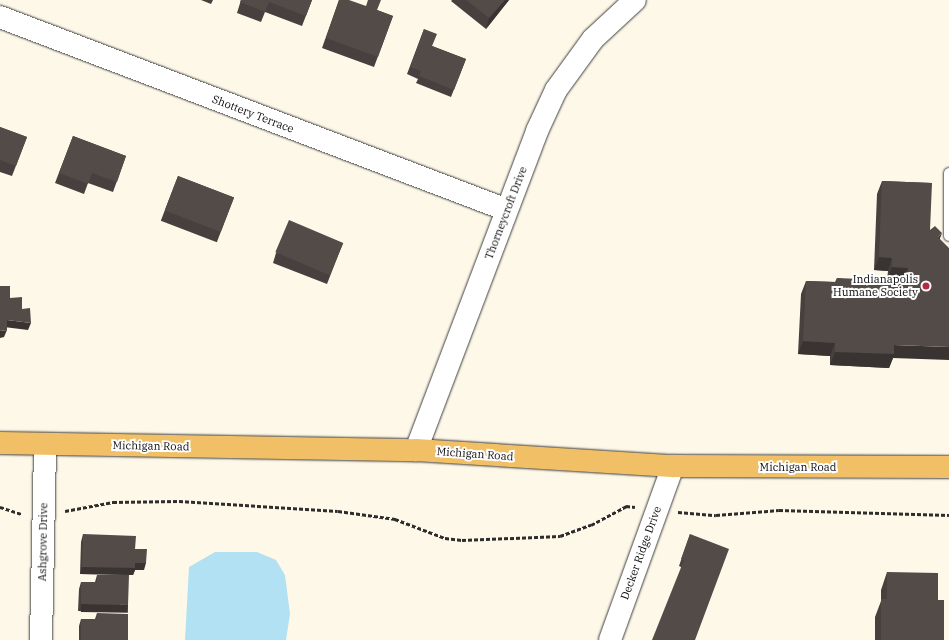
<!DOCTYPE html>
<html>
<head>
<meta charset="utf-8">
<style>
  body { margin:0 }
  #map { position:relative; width:949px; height:640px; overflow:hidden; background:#fef8e9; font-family:"IBM Plex Serif",serif }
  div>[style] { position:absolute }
  .water>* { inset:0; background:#b1e1f2 }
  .path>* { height:2.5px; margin-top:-1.25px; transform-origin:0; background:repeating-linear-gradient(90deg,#2d2d2d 0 4px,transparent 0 6px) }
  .roads { filter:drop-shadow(0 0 1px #3e3e3e) drop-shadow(0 0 1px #3e3e3e) }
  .lane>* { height:11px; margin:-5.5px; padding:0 5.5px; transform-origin:5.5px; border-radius:5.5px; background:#fff }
  .street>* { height:22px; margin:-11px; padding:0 11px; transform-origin:11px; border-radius:11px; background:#fff }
  .primary>* { height:22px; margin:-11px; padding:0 11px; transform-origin:11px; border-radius:11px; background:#f1c066 }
  .wall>* { inset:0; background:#47403e; transform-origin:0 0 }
  .shaded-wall>* { inset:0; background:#393432; transform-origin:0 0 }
  .building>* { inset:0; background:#524b48; transform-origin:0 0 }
  .dots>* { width:11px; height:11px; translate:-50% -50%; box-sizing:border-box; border:2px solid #fff; border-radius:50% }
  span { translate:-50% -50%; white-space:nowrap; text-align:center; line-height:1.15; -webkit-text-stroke:4px #fff; paint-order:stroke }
  .street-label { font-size:11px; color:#0b0b0b }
  .poi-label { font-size:11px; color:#0b0b0b }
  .right { translate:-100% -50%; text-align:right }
</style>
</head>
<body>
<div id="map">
  <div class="water">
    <div style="clip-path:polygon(215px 552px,257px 552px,276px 560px,285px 575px,290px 614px,286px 640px,185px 640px,189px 567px)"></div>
  </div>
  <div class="path">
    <div style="left:0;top:507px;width:23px;rotate:18deg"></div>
    <div style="left:65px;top:511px;width:49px;rotate:-10.6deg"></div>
    <div style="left:113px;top:502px;width:66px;rotate:-0.9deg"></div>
    <div style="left:179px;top:501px;width:159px;rotate:3.6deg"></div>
    <div style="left:338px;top:511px;width:58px;rotate:8deg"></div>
    <div style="left:395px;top:519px;width:53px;rotate:20.8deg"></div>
    <div style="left:445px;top:538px;width:17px;rotate:7deg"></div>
    <div style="left:462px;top:540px;width:98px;rotate:-2.3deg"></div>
    <div style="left:560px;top:536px;width:33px;rotate:-20deg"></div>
    <div style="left:591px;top:525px;width:40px;rotate:-28deg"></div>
    <div style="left:626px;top:506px;width:9px;rotate:6deg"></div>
    <div style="left:678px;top:512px;width:38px;rotate:5deg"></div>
    <div style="left:716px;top:515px;width:63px;rotate:-4.5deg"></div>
    <div style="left:779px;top:510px;width:170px;rotate:1.7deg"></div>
  </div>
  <div class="roads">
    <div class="lane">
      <div style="left:949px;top:173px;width:62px;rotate:90deg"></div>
    </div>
    <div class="street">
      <div style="left:0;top:17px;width:542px;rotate:20.84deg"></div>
      <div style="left:416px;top:450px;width:341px;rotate:-69.2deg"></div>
      <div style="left:537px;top:131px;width:45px;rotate:-65.1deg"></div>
      <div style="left:556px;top:90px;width:63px;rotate:-54deg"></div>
      <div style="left:593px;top:39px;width:57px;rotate:-42.9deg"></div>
      <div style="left:41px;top:640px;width:196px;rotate:-88.8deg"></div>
      <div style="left:610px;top:640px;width:185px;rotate:-70.1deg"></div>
    </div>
    <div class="primary">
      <div style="left:0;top:443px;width:416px;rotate:1deg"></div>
      <div style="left:416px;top:450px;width:257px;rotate:3.6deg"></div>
      <div style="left:673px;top:466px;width:276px;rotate:0.2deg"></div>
    </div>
  </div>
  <div class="wall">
    <div style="clip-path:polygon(201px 0,213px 0,211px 4px)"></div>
    <div style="clip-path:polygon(241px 0,312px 0,302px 26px,265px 12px,261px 22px,237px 13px)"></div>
    <div style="clip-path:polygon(339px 0,377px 10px,393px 16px,374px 67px,322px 48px)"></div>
    <div style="clip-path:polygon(452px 0,509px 0,486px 29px,451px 1px)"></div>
    <div style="clip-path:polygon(424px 29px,432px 46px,466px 59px,451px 97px,416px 83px,418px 79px,407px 74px)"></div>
    <div style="clip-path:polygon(0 127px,27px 137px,12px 176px,0 172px)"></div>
    <div style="clip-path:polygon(73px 136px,126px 156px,113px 192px,88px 183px,84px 194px,55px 183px)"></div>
    <div style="left:178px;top:176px;width:60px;height:48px;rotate:21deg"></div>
    <div style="clip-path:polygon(882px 181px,932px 183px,893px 358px,889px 368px,830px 365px,830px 356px,798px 354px,801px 294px,806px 281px,835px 282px,837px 278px,860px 282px,874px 283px,876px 279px,887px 280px,888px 271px,874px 270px,877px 194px)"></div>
    <div style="clip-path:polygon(343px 243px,327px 284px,273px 263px,276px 253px)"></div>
    <div style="clip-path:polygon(83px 534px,135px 549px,144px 570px,135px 570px,133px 575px,80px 574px,81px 542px)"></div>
    <div style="clip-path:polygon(690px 534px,695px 640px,681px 567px,679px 566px)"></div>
    <div style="clip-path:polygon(887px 572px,938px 600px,944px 640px,875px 640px,875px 617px,881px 601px,881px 590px)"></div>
    <div style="clip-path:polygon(97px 575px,126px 612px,78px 611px,79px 589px,81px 582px,95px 582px)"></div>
    <div style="clip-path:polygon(97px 613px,128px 640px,79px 640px,79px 626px,81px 619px,95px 619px)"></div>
  </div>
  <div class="shaded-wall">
    <div style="clip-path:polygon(505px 0,509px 0,486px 29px,489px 18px)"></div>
    <div style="clip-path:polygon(942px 233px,937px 246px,938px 237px)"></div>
    <div style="clip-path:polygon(879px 257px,892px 258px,888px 271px,874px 270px)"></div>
    <div style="clip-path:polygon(892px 267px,908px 268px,903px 281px,887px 281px)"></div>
    <div style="clip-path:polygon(7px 320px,31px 323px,28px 330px,4px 327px)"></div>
    <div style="clip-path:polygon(7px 330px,4px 337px,0 338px,0 331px)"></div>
    <div style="clip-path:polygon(803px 341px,835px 343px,830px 356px,798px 354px)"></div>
    <div style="clip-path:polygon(894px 345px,949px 347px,949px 360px,893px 358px,889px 368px,830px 365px,835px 352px)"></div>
    <div style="clip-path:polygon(135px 563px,146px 563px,144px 570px,135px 570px,133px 575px,80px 574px,82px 567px)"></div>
    <div style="left:81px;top:604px;width:47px;height:8px;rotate:1deg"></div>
  </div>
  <div class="building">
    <div style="clip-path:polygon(241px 0,312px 0,306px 16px,269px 2px,265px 12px,240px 2px)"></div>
    <div style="clip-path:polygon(339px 0,349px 0,366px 6px,368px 0,381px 0,377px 10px,393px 16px,378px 57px,326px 38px)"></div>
    <div style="clip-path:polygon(466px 0,505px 0,489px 18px)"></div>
    <div style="clip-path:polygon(424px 29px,437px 34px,432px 46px,466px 59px,454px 90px,419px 76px,421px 71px,410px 67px)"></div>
    <div style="clip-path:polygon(0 127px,27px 137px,16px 166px,0 160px)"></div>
    <div style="clip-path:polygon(73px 136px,126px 156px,117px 182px,92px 173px,88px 184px,59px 173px)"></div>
    <div style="left:178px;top:176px;width:60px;height:37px;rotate:21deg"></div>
    <div style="clip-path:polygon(882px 181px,932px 183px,930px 230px,935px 226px,942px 233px,938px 237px,949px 248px,949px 347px,894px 345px,894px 354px,835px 352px,835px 343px,803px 341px,806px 281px,836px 282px,837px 278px,860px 279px,860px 282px,875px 283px,876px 279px,907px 282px,908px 268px,892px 267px,892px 258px,879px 257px)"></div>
    <div style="left:289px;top:220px;width:59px;height:35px;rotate:23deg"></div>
    <div style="clip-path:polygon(0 286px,10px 286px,10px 298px,22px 297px,22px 309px,30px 308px,31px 323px,7px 320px,7px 330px,0 331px)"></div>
    <div style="clip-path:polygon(83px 534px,136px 536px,135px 549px,147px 549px,146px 563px,135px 563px,135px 568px,82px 567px)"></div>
    <div style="clip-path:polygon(690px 534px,729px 549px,695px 640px,652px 640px,684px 560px,681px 559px)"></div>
    <div style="clip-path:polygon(887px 572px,938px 573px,938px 600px,944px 600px,944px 640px,881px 640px,881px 599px,887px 599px)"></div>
    <div style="clip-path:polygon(97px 575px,129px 575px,128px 605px,81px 604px,81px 582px,97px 582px)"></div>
    <div style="clip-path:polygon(97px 613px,128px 614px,128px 640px,81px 640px,81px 619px,97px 619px)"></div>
  </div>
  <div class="dots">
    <div style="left:926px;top:286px;background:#b22b40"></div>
  </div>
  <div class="street-label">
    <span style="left:253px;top:114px;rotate:21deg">Shottery Terrace</span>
    <span style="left:506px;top:213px;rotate:-69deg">Thorneycroft Drive</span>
    <span style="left:151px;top:446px;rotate:1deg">Michigan Road</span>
    <span style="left:475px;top:454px;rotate:4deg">Michigan Road</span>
    <span style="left:798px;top:467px">Michigan Road</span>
    <span style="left:43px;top:542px;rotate:-89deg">Ashgrove Drive</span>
    <span style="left:641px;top:553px;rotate:-70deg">Decker Ridge Drive</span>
  </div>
  <div class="poi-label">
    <span class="right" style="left:918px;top:286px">Indianapolis<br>Humane Society</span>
  </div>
</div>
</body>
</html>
